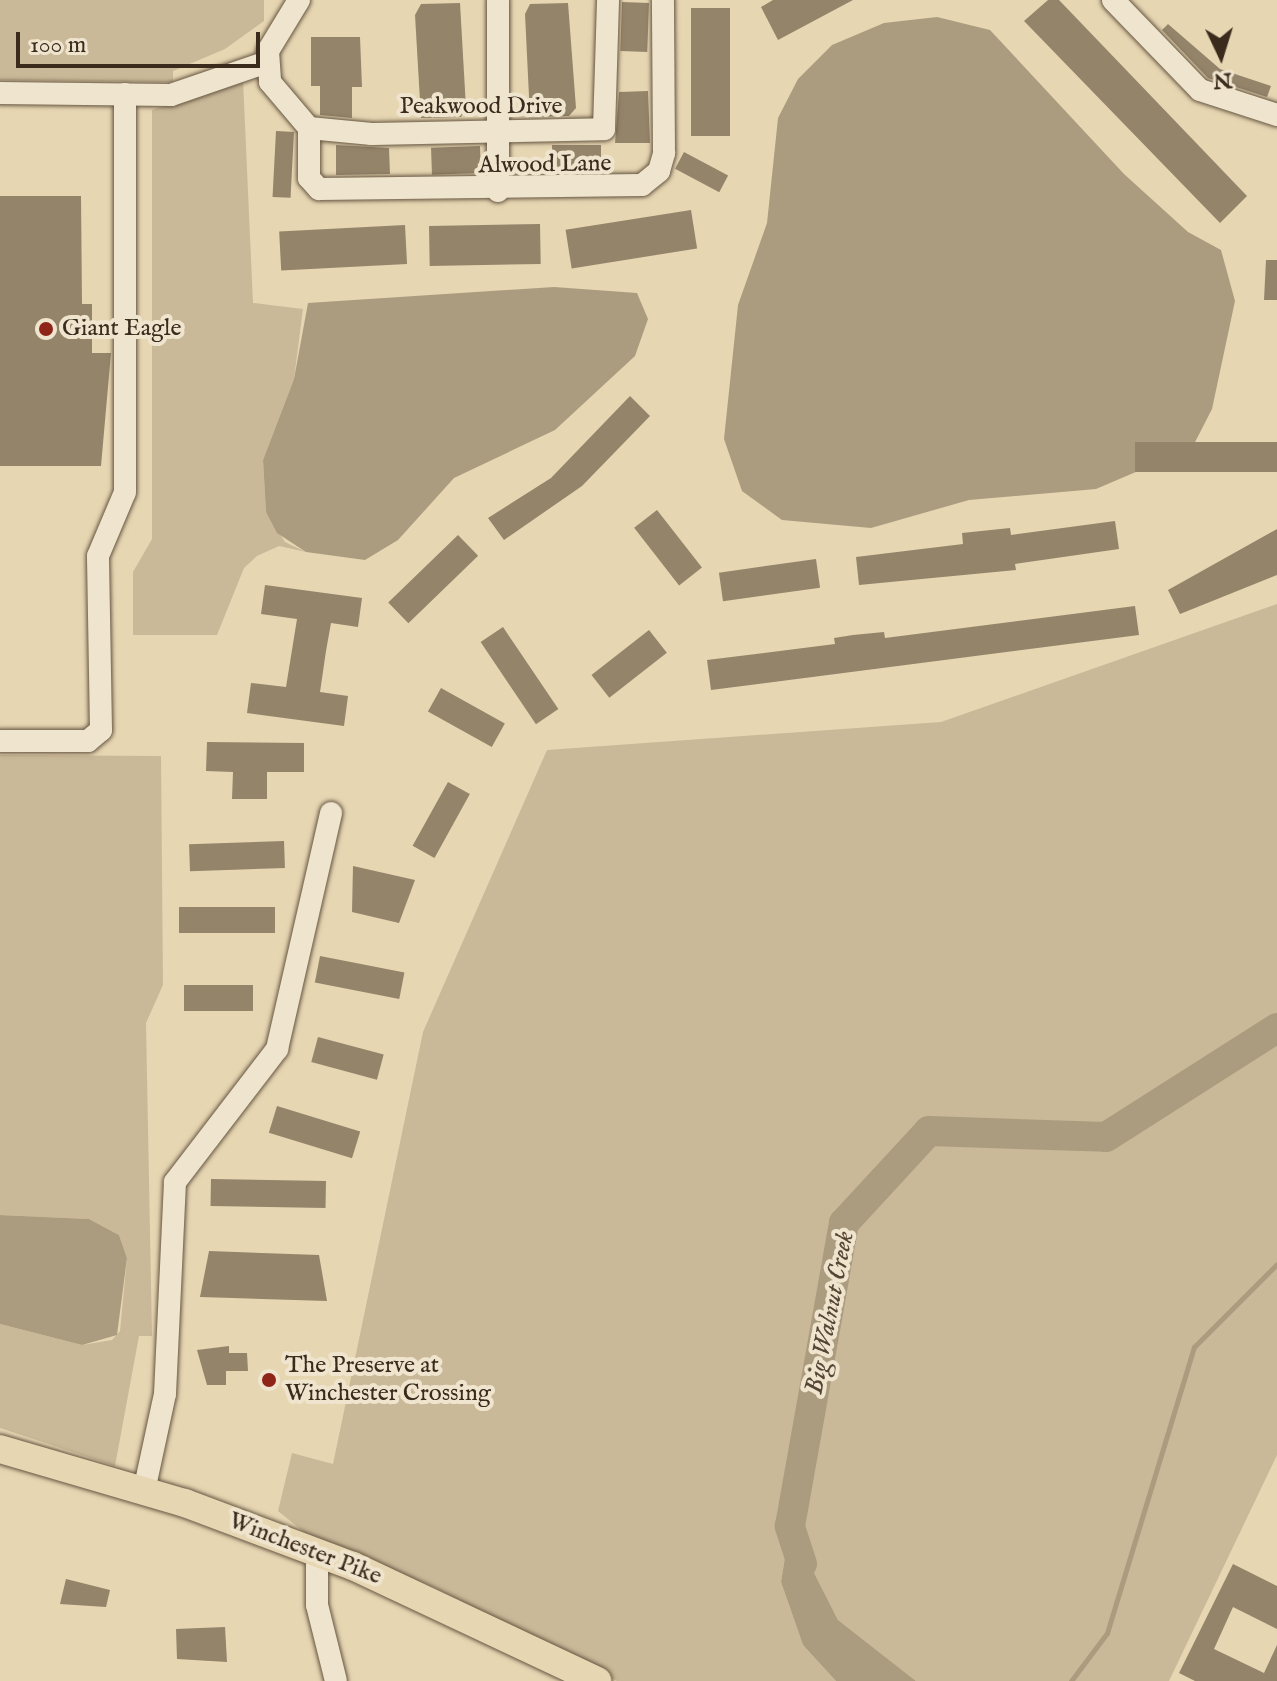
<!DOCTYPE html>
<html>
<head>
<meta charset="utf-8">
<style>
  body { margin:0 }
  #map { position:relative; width:1277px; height:1681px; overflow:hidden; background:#e7d6b2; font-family:"IM FELL English",serif }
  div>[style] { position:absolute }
  .green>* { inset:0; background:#cab998 }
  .water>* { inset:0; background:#ac9c7f }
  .stream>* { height:5px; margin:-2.5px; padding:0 2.5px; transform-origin:2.5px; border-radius:2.5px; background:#ac9c7f }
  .river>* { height:30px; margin:-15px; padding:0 15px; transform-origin:15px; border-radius:15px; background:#ac9c7f }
  .building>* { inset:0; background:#94846a; transform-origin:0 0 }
  .roads { filter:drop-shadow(0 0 2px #655642) drop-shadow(0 0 2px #655642) }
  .minor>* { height:22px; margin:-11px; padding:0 11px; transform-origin:11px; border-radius:11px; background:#efe4cd }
  .major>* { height:28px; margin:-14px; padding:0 14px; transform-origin:14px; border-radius:14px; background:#e7d6b2 }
  .dots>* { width:22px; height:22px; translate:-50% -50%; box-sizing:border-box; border:4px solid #efe4cd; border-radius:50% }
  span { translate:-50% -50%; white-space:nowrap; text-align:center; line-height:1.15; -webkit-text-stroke:8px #efe4cd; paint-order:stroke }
  .street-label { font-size:24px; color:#3a2b1c }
  .poi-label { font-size:24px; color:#3a2b1c }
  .left { translate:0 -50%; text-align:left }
  .water-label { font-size:26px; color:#564735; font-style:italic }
  .north { position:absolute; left:1181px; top:16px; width:80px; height:80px; -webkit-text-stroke:6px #efe4cd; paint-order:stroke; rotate:176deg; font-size:22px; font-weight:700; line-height:32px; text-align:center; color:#3a2b1c }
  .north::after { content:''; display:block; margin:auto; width:28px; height:36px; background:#3a2b1c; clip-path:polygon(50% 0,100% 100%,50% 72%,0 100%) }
  .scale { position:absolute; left:16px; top:32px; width:244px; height:36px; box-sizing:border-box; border:4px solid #3a2b1c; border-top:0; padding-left:10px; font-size:24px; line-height:28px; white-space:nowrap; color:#3a2b1c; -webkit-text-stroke:6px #efe4cd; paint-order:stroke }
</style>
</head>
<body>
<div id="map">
  <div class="green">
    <div style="clip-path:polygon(0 0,264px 0,264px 21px,225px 49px,173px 71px,173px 82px,0 80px)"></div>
    <div style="clip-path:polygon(243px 80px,253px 303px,303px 309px,294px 379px,263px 460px,266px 512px,285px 542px,306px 552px,279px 546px,257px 556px,244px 568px,217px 635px,133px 635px,133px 572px,152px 539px,152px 110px)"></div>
    <div style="clip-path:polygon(1277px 604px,1277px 1455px,1169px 1681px,916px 1681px,838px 1620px,790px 1527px,781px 1582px,803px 1645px,836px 1681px,617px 1681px,436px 1588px,304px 1532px,278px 1511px,292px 1453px,333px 1464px,423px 1032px,547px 750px,941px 722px)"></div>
    <div style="clip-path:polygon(0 755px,161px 756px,163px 985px,146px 1023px,152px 1336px,139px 1336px,115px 1466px,0 1428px,0 1324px,82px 1345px,112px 1340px,120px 1331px,127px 1258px,119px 1235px,89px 1219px,0 1215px)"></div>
  </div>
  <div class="water">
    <div style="clip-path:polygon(937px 17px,990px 30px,1124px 174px,1188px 232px,1221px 250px,1235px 301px,1212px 409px,1192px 448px,1096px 489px,969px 500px,871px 528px,782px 520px,742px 491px,724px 439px,738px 305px,767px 223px,778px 118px,798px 79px,832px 45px,884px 23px)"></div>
    <div style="clip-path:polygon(554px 287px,637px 293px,648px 319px,635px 356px,555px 430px,454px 478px,398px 540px,365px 560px,306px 552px,277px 533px,266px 512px,263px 460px,294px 379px,308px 303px)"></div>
    <div style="clip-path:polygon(0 1215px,89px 1219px,119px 1235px,127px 1258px,117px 1335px,82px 1345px,0 1324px)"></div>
    <div style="clip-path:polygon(790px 1526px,838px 1620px,916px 1681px,836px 1681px,803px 1645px,781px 1582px)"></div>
  </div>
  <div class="stream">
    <div style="left:1071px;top:1681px;width:60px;rotate:-53.1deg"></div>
    <div style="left:1107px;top:1633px;width:299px;rotate:-73.1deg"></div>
    <div style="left:1194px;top:1347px;width:117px;rotate:-45deg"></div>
  </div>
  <div class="river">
    <div style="left:802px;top:1564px;width:40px;rotate:-108deg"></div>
    <div style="left:790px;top:1526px;width:308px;rotate:-79.9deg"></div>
    <div style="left:844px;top:1223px;width:125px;rotate:-47.3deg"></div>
    <div style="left:929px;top:1131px;width:177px;rotate:1.9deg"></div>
    <div style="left:1106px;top:1137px;width:203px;rotate:-32.5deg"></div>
  </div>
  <div class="building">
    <div style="clip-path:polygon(773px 0,853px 0,778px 40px,761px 7px)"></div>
    <div style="clip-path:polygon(1048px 0,1059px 0,1247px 196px,1220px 223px,1024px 21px)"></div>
    <div style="left:622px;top:2px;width:27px;height:49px;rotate:2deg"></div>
    <div style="clip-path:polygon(460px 3px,466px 108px,461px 117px,421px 118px,415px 15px,421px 4px)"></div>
    <div style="clip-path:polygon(568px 3px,576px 108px,569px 116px,530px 117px,525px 14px,530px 4px)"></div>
    <div style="left:691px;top:8px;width:39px;height:128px"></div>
    <div style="clip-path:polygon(1168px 24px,1220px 69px,1271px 86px,1267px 97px,1208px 78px,1162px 30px)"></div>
    <div style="clip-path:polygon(311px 37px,360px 37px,362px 87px,352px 87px,352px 118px,320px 115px,320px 86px,311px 86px)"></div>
    <div style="clip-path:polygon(648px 91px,650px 143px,615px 143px,619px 92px)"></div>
    <div style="left:276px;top:131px;width:18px;height:66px;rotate:3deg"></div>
    <div style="clip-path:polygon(336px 145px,389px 148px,390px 174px,336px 175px)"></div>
    <div style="left:552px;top:145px;width:49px;height:27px"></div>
    <div style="left:480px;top:146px;width:27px;height:49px;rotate:88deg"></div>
    <div style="left:684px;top:152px;width:50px;height:19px;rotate:28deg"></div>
    <div style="clip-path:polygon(0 196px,81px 196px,82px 304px,92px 304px,92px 353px,111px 353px,101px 466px,0 466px)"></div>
    <div style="left:691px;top:210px;width:39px;height:127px;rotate:81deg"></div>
    <div style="left:540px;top:224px;width:40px;height:111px;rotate:89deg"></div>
    <div style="left:405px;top:225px;width:39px;height:126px;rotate:87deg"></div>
    <div style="clip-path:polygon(1266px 260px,1277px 260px,1277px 300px,1264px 300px)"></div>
    <div style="clip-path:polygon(630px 396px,650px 416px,582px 486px,504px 540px,488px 518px,551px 478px)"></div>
    <div style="left:1277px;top:442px;width:30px;height:142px;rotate:90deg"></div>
    <div style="left:657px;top:510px;width:73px;height:29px;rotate:52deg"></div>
    <div style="clip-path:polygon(1115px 521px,1119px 549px,1015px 564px,1016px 570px,859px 585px,856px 557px,963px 544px,962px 533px,1010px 528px,1011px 535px)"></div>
    <div style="clip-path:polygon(1277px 529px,1277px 575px,1180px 614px,1168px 590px)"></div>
    <div style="left:458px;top:535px;width:29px;height:97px;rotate:46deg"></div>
    <div style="left:816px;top:559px;width:29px;height:98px;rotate:82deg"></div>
    <div style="clip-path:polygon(265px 585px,362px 598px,358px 627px,331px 623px,326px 651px,320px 692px,348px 696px,344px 726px,247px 713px,251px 683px,286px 687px,297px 619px,261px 614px)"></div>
    <div style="clip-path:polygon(1135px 606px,1139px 635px,711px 690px,707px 660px,835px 644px,834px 638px,853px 635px,884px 632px,885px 638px)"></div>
    <div style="left:503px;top:627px;width:99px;height:27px;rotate:56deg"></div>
    <div style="left:649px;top:630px;width:29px;height:73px;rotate:52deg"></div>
    <div style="left:441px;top:688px;width:73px;height:27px;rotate:29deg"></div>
    <div style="clip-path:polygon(207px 742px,304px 743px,304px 772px,267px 772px,267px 799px,232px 799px,233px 772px,206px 771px)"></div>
    <div style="left:448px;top:782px;width:25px;height:73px;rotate:29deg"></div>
    <div style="left:284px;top:841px;width:27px;height:95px;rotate:88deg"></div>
    <div style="clip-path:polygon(353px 866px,415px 880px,399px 923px,352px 912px)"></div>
    <div style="left:179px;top:907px;width:96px;height:26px"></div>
    <div style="left:320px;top:956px;width:86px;height:27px;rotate:11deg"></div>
    <div style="left:253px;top:985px;width:26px;height:69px;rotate:90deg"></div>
    <div style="left:318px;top:1037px;width:68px;height:26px;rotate:15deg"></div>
    <div style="left:277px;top:1106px;width:87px;height:28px;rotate:17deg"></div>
    <div style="left:211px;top:1179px;width:115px;height:27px;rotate:1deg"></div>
    <div style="clip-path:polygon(209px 1251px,319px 1255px,327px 1301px,200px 1297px)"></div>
    <div style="clip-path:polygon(229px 1346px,229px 1353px,247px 1353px,248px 1371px,226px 1371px,226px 1385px,207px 1385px,197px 1350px)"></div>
    <div style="clip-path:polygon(1233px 1564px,1277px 1586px,1277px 1629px,1233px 1607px,1214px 1649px,1264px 1673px,1277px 1645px,1277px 1681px,1195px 1681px,1179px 1673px)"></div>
    <div style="clip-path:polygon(66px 1579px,110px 1590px,106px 1607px,60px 1604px)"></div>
    <div style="clip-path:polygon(225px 1627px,227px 1662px,177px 1659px,176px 1629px)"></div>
  </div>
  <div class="roads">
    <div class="minor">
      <div style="left:299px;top:0;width:60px;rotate:121.3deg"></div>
      <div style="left:268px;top:51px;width:31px;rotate:86deg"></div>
      <div style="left:270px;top:82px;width:60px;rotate:49.7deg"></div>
      <div style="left:309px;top:128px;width:63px;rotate:5.4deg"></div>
      <div style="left:372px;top:134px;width:232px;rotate:-1.2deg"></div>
      <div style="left:604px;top:129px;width:129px;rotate:-88.2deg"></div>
      <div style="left:1113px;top:0;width:125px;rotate:46deg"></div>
      <div style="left:1200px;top:90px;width:81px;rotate:18deg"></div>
      <div style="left:0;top:93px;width:171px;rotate:0.7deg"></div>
      <div style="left:171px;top:95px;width:102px;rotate:-19deg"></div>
      <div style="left:309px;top:128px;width:50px;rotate:90deg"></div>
      <div style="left:309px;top:178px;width:15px;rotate:48deg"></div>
      <div style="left:319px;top:189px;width:323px;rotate:-0.7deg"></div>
      <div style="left:642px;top:185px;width:22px;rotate:-39deg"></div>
      <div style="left:659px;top:171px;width:19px;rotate:-74deg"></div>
      <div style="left:664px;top:153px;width:153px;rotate:-90.4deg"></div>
      <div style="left:498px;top:191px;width:191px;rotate:-90deg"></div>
      <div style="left:0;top:741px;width:88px"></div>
      <div style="left:88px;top:741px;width:17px;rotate:-40deg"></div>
      <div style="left:101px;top:730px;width:174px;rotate:-91deg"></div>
      <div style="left:98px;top:556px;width:69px;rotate:-67.1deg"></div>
      <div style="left:125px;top:492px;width:398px;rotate:-90deg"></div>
      <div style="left:144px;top:1491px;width:99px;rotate:-77.8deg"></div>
      <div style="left:165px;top:1394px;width:212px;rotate:-87.3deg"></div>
      <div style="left:175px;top:1182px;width:168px;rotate:-52.5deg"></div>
      <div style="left:277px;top:1049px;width:242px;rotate:-77.1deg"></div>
      <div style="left:317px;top:1552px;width:53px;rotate:90deg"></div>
      <div style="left:317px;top:1605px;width:78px;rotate:76deg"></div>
    </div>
    <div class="major">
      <div style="left:0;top:1449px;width:193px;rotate:16.3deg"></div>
      <div style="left:185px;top:1503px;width:179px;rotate:20.6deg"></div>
      <div style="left:353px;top:1566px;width:270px;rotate:25.2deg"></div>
    </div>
  </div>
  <div class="dots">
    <div style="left:46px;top:329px;background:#8f2418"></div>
    <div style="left:269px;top:1380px;background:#8f2418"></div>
  </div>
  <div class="street-label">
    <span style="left:481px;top:107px">Peakwood Drive</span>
    <span style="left:545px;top:165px;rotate:-1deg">Alwood Lane</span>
    <span style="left:305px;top:1549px;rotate:21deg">Winchester Pike</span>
  </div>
  <div class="poi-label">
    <span class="left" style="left:62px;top:329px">Giant Eagle</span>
    <span class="left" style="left:285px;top:1380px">The Preserve at<br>Winchester Crossing</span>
  </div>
  <div class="water-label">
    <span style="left:830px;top:1313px;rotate:-79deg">Big Walnut Creek</span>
  </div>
  <div class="north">N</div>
  <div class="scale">100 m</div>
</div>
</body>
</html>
